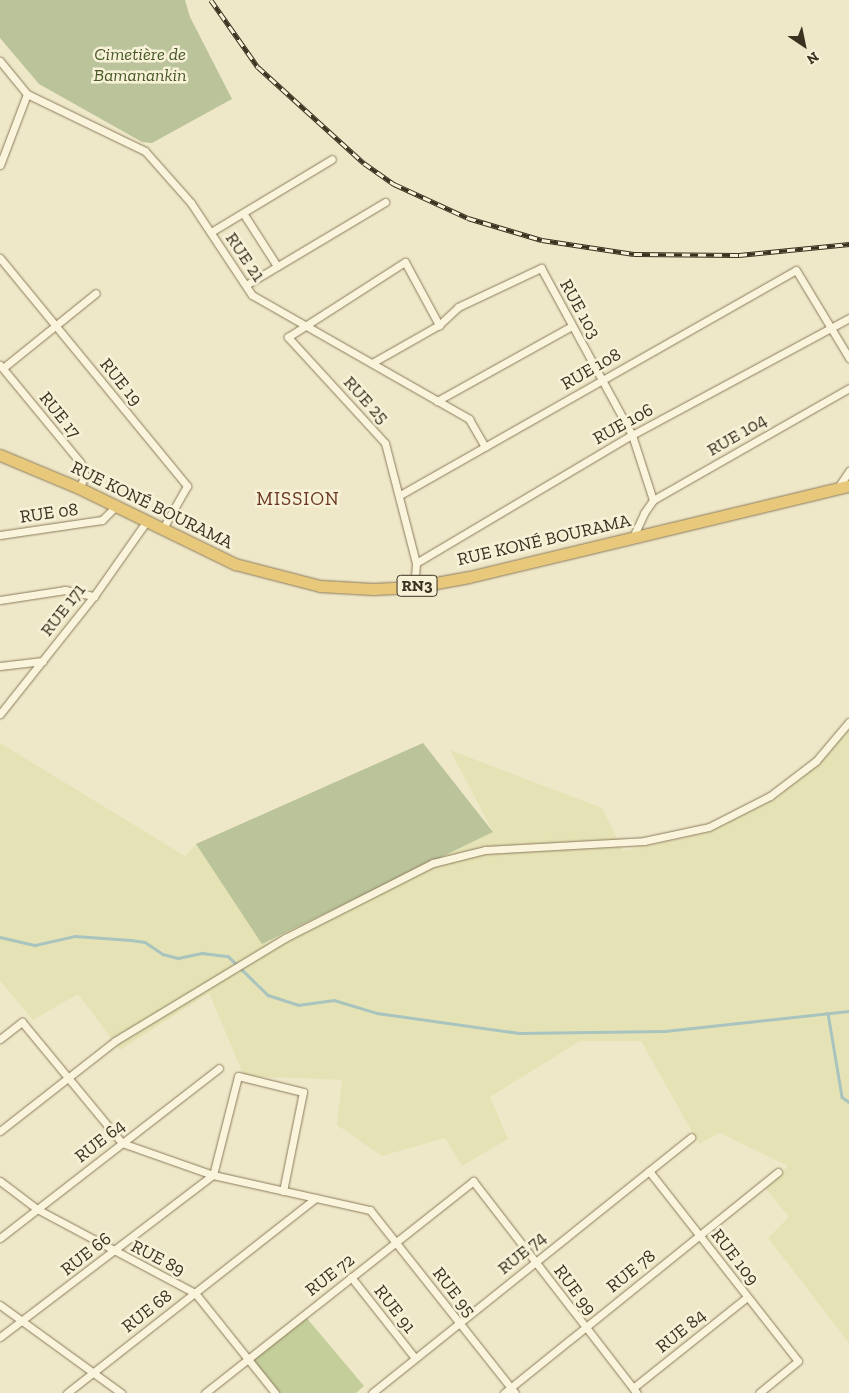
<!DOCTYPE html>
<html>
<head>
<meta charset="utf-8">
<style>
  body { margin:0 }
  #map { position:relative; width:849px; height:1393px; overflow:hidden; background:#efe8c8; font-family:"Zilla Slab",serif }
  div>[style] { position:absolute }
  .farmland>* { inset:0; background:#e5e3b5 }
  .green>* { inset:0; background:#c3ce9b }
  .cemetery>* { inset:0; background:#bac39a }
  .stream>* { height:2.5px; margin:-1.25px; padding:0 1.25px; transform-origin:1.25px; border-radius:1.25px; background:#a9c4be }
  .roads { filter:drop-shadow(0 0 1px #8c7b5c) drop-shadow(0 0 1px #8c7b5c) }
  .minor>* { height:7px; margin:-3.5px; padding:0 3.5px; transform-origin:3.5px; border-radius:3.5px; background:#faf4dc }
  .trunk>* { height:11px; margin:-5.5px; padding:0 5.5px; transform-origin:5.5px; border-radius:5.5px; background:#e8c97c }
  .rail>* { height:4.5px; margin-top:-2.25px; transform-origin:0; background:repeating-linear-gradient(90deg,#f7f1d8 0 8px,#3c3120 0 16px); box-sizing:border-box; border-block:1px solid #3c3120 }
  span { translate:-50% -50%; white-space:nowrap; text-align:center; line-height:1.15; -webkit-text-stroke:5px #f7f1d8; paint-order:stroke }
  .shield-label span { padding:1px 4px; background:#f7f1d8; border:1px solid; border-radius:4px; -webkit-text-stroke-width:0 }
  .shield-label { font-size:16px; color:#3c3120; font-weight:700 }
  .park-label { font-size:18px; color:#475926; font-style:italic }
  .street-label { font-size:18px; color:#3c3120 }
  .neighbourhood-label { font-size:19px; color:#6a361f; letter-spacing:1px }
  .north { position:absolute; left:779px; top:20px; width:50px; height:50px; -webkit-text-stroke:4px #f7f1d8; paint-order:stroke; rotate:146deg; font-size:14px; font-weight:700; line-height:20px; text-align:center; color:#3c3120 }
  .north::after { content:''; display:block; margin:auto; width:18px; height:22px; background:#3c3120; clip-path:polygon(50% 0,100% 100%,50% 72%,0 100%) }
</style>
</head>
<body>
<div id="map">
  <div class="farmland">
    <div style="clip-path:polygon(849px 724px,849px 1343px,768px 1238px,789px 1217px,765px 1188px,788px 1166px,720px 1133px,699px 1144px,641px 1041px,580px 1041px,490px 1097px,508px 1139px,462px 1166px,445px 1138px,382px 1156px,337px 1125px,342px 1080px,244px 1076px,209px 993px,120px 1050px,78px 994px,33px 1020px,0 981px,0 743px,185px 856px,196px 844px,263px 944px,493px 832px,450px 750px,602px 808px,623px 851px,707px 833px,779px 797px)"></div>
  </div>
  <div class="green">
    <div style="clip-path:polygon(305px 1316px,364px 1386px,356px 1393px,274px 1393px,249px 1363px)"></div>
  </div>
  <div class="cemetery">
    <div style="clip-path:polygon(0 0,185px 0,190px 17px,232px 99px,152px 143px,142px 142px,39px 84px,0 38px)"></div>
    <div style="clip-path:polygon(423px 743px,493px 832px,262px 944px,196px 844px)"></div>
  </div>
  <div class="stream">
    <div style="left:0;top:937px;width:36px;rotate:13deg"></div>
    <div style="left:35px;top:945px;width:41px;rotate:-12.7deg"></div>
    <div style="left:75px;top:936px;width:56px;rotate:4.1deg"></div>
    <div style="left:131px;top:940px;width:14px;rotate:8deg"></div>
    <div style="left:145px;top:942px;width:22px;rotate:34deg"></div>
    <div style="left:163px;top:954px;width:16px;rotate:15deg"></div>
    <div style="left:178px;top:958px;width:25px;rotate:-12deg"></div>
    <div style="left:202px;top:953px;width:26px;rotate:7deg"></div>
    <div style="left:228px;top:956px;width:56px;rotate:44.3deg"></div>
    <div style="left:268px;top:995px;width:32px;rotate:18deg"></div>
    <div style="left:298px;top:1005px;width:36px;rotate:-8deg"></div>
    <div style="left:334px;top:1000px;width:45px;rotate:16.8deg"></div>
    <div style="left:377px;top:1013px;width:143px;rotate:8deg"></div>
    <div style="left:519px;top:1033px;width:146px;rotate:-0.8deg"></div>
    <div style="left:665px;top:1031px;width:185px;rotate:-6.2deg"></div>
    <div style="left:828px;top:1013px;width:85px;rotate:80.5deg"></div>
    <div style="left:842px;top:1097px;width:9px;rotate:36deg"></div>
  </div>
  <div class="roads">
    <div class="minor">
      <div style="left:0;top:61px;width:43px;rotate:50.7deg"></div>
      <div style="left:27px;top:94px;width:131px;rotate:25.8deg"></div>
      <div style="left:145px;top:151px;width:69px;rotate:48.5deg"></div>
      <div style="left:191px;top:203px;width:110px;rotate:56.5deg"></div>
      <div style="left:252px;top:295px;width:250px;rotate:29.7deg"></div>
      <div style="left:469px;top:419px;width:32px;rotate:60deg"></div>
      <div style="left:0;top:165px;width:76px;rotate:-69.2deg"></div>
      <div style="left:243px;top:213px;width:63px;rotate:57.3deg"></div>
      <div style="left:211px;top:232px;width:141px;rotate:-31.1deg"></div>
      <div style="left:0;top:258px;width:295px;rotate:50.6deg"></div>
      <div style="left:187px;top:486px;width:51px;rotate:119.6deg"></div>
      <div style="left:246px;top:285px;width:162px;rotate:-30.8deg"></div>
      <div style="left:372px;top:363px;width:77px;rotate:-29.6deg"></div>
      <div style="left:439px;top:325px;width:26px;rotate:-43deg"></div>
      <div style="left:458px;top:307px;width:92px;rotate:-25.2deg"></div>
      <div style="left:541px;top:268px;width:190px;rotate:61.4deg"></div>
      <div style="left:632px;top:435px;width:68px;rotate:72.1deg"></div>
      <div style="left:0;top:365px;width:126px;rotate:50.5deg"></div>
      <div style="left:80px;top:462px;width:15px;rotate:70deg"></div>
      <div style="left:85px;top:476px;width:13px;rotate:117deg"></div>
      <div style="left:3px;top:368px;width:119px;rotate:-38.9deg"></div>
      <div style="left:437px;top:401px;width:154px;rotate:-29.1deg"></div>
      <div style="left:837px;top:489px;width:22px;rotate:-56deg"></div>
      <div style="left:400px;top:495px;width:455px;rotate:-29.6deg"></div>
      <div style="left:796px;top:270px;width:103px;rotate:58.9deg"></div>
      <div style="left:0;top:535px;width:103px;rotate:-8.4deg"></div>
      <div style="left:102px;top:520px;width:20px;rotate:-45deg"></div>
      <div style="left:633px;top:537px;width:26px;rotate:-65deg"></div>
      <div style="left:644px;top:513px;width:16px;rotate:-55deg"></div>
      <div style="left:653px;top:500px;width:226px;rotate:-29.7deg"></div>
      <div style="left:416px;top:563px;width:251px;rotate:-30.7deg"></div>
      <div style="left:632px;top:435px;width:247px;rotate:-28.3deg"></div>
      <div style="left:414px;top:587px;width:24px;rotate:-85deg"></div>
      <div style="left:416px;top:563px;width:124px;rotate:-104.5deg"></div>
      <div style="left:385px;top:443px;width:144px;rotate:-132.5deg"></div>
      <div style="left:288px;top:337px;width:139px;rotate:-32.7deg"></div>
      <div style="left:405px;top:262px;width:72px;rotate:61.6deg"></div>
      <div style="left:0;top:600px;width:66px;rotate:-8.7deg"></div>
      <div style="left:65px;top:590px;width:30px;rotate:12deg"></div>
      <div style="left:0;top:666px;width:43px;rotate:-6.6deg"></div>
      <div style="left:0;top:714px;width:151px;rotate:-51.5deg"></div>
      <div style="left:94px;top:596px;width:90px;rotate:-54.9deg"></div>
      <div style="left:0;top:1039px;width:28px;rotate:-38deg"></div>
      <div style="left:22px;top:1022px;width:157px;rotate:50.4deg"></div>
      <div style="left:122px;top:1143px;width:96px;rotate:19.4deg"></div>
      <div style="left:213px;top:1175px;width:161px;rotate:12.6deg"></div>
      <div style="left:370px;top:1210px;width:233px;rotate:51.6deg"></div>
      <div style="left:0;top:1131px;width:146px;rotate:-38deg"></div>
      <div style="left:115px;top:1041px;width:199px;rotate:-31.2deg"></div>
      <div style="left:285px;top:938px;width:166px;rotate:-26.9deg"></div>
      <div style="left:433px;top:863px;width:54px;rotate:-14deg"></div>
      <div style="left:485px;top:850px;width:159px;rotate:-3.2deg"></div>
      <div style="left:644px;top:841px;width:66px;rotate:-12.2deg"></div>
      <div style="left:709px;top:827px;width:68px;rotate:-26.9deg"></div>
      <div style="left:770px;top:796px;width:58px;rotate:-37.3deg"></div>
      <div style="left:816px;top:761px;width:51px;rotate:-49.8deg"></div>
      <div style="left:649px;top:1171px;width:241px;rotate:51.9deg"></div>
      <div style="left:798px;top:1361px;width:50px;rotate:140.6deg"></div>
      <div style="left:0;top:1181px;width:46px;rotate:37.1deg"></div>
      <div style="left:37px;top:1209px;width:179px;rotate:28deg"></div>
      <div style="left:195px;top:1293px;width:128px;rotate:51.3deg"></div>
      <div style="left:0;top:1238px;width:277px;rotate:-37.8deg"></div>
      <div style="left:351px;top:1277px;width:103px;rotate:51.7deg"></div>
      <div style="left:0;top:1305px;width:150px;rotate:36deg"></div>
      <div style="left:0;top:1337px;width:268px;rotate:-37.3deg"></div>
      <div style="left:213px;top:1175px;width:102px;rotate:-75.8deg"></div>
      <div style="left:238px;top:1076px;width:67px;rotate:13.8deg"></div>
      <div style="left:303px;top:1092px;width:101px;rotate:101.4deg"></div>
      <div style="left:633px;top:1388px;width:146px;rotate:-38.6deg"></div>
      <div style="left:67px;top:1393px;width:316px;rotate:-38.1deg"></div>
      <div style="left:205px;top:1393px;width:342px;rotate:-38.3deg"></div>
      <div style="left:473px;top:1181px;width:268px;rotate:52.3deg"></div>
      <div style="left:372px;top:1393px;width:409px;rotate:-38.7deg"></div>
      <div style="left:504px;top:1393px;width:352px;rotate:-38.9deg"></div>
    </div>
    <div class="trunk">
      <div style="left:0;top:455px;width:86px;rotate:22.7deg"></div>
      <div style="left:79px;top:488px;width:174px;rotate:26deg"></div>
      <div style="left:235px;top:564px;width:88px;rotate:14.5deg"></div>
      <div style="left:320px;top:586px;width:53px;rotate:3.2deg"></div>
      <div style="left:373px;top:589px;width:41px;rotate:-2.8deg"></div>
      <div style="left:414px;top:587px;width:56px;rotate:-10.3deg"></div>
      <div style="left:469px;top:577px;width:391px;rotate:-13.5deg"></div>
    </div>
  </div>
  <div class="rail">
    <div style="left:211px;top:0;width:82px;rotate:55deg"></div>
    <div style="left:258px;top:67px;width:143px;rotate:42.2deg"></div>
    <div style="left:364px;top:163px;width:37px;rotate:35deg"></div>
    <div style="left:394px;top:184px;width:81px;rotate:24.7deg"></div>
    <div style="left:468px;top:218px;width:77px;rotate:16.6deg"></div>
    <div style="left:542px;top:240px;width:93px;rotate:8.7deg"></div>
    <div style="left:634px;top:254px;width:105px;rotate:0.5deg"></div>
    <div style="left:739px;top:255px;width:111px;rotate:-5.7deg"></div>
  </div>
  <div class="shield-label">
    <span style="left:417px;top:586px">RN3</span>
  </div>
  <div class="park-label">
    <span style="left:140px;top:65px">Cimetière de<br>Bamanankin</span>
  </div>
  <div class="street-label">
    <span style="left:245px;top:257px;rotate:56deg">RUE 21</span>
    <span style="left:580px;top:309px;rotate:61deg">RUE 103</span>
    <span style="left:591px;top:369px;rotate:-30deg">RUE 108</span>
    <span style="left:121px;top:382px;rotate:51deg">RUE 19</span>
    <span style="left:366px;top:400px;rotate:48deg">RUE 25</span>
    <span style="left:60px;top:415px;rotate:51deg">RUE 17</span>
    <span style="left:623px;top:424px;rotate:-29deg">RUE 106</span>
    <span style="left:737px;top:435px;rotate:-30deg">RUE 104</span>
    <span style="left:152px;top:505px;rotate:26deg">RUE KONÉ BOURAMA</span>
    <span style="left:49px;top:513px;rotate:-8deg">RUE 08</span>
    <span style="left:544px;top:540px;rotate:-13deg">RUE KONÉ BOURAMA</span>
    <span style="left:63px;top:610px;rotate:-52deg">RUE 171</span>
    <span style="left:100px;top:1141px;rotate:-38deg">RUE 64</span>
    <span style="left:522px;top:1253px;rotate:-39deg">RUE 74</span>
    <span style="left:86px;top:1254px;rotate:-38deg">RUE 66</span>
    <span style="left:735px;top:1257px;rotate:52deg">RUE 109</span>
    <span style="left:158px;top:1258px;rotate:27deg">RUE 89</span>
    <span style="left:631px;top:1271px;rotate:-39deg">RUE 78</span>
    <span style="left:330px;top:1275px;rotate:-38deg">RUE 72</span>
    <span style="left:575px;top:1290px;rotate:53deg">RUE 99</span>
    <span style="left:454px;top:1292px;rotate:52deg">RUE 95</span>
    <span style="left:395px;top:1309px;rotate:52deg">RUE 91</span>
    <span style="left:147px;top:1311px;rotate:-38deg">RUE 68</span>
    <span style="left:681px;top:1331px;rotate:-39deg">RUE 84</span>
  </div>
  <div class="neighbourhood-label">
    <span style="left:298px;top:499px">MISSION</span>
  </div>
  <div class="north">N</div>
</div>
</body>
</html>
